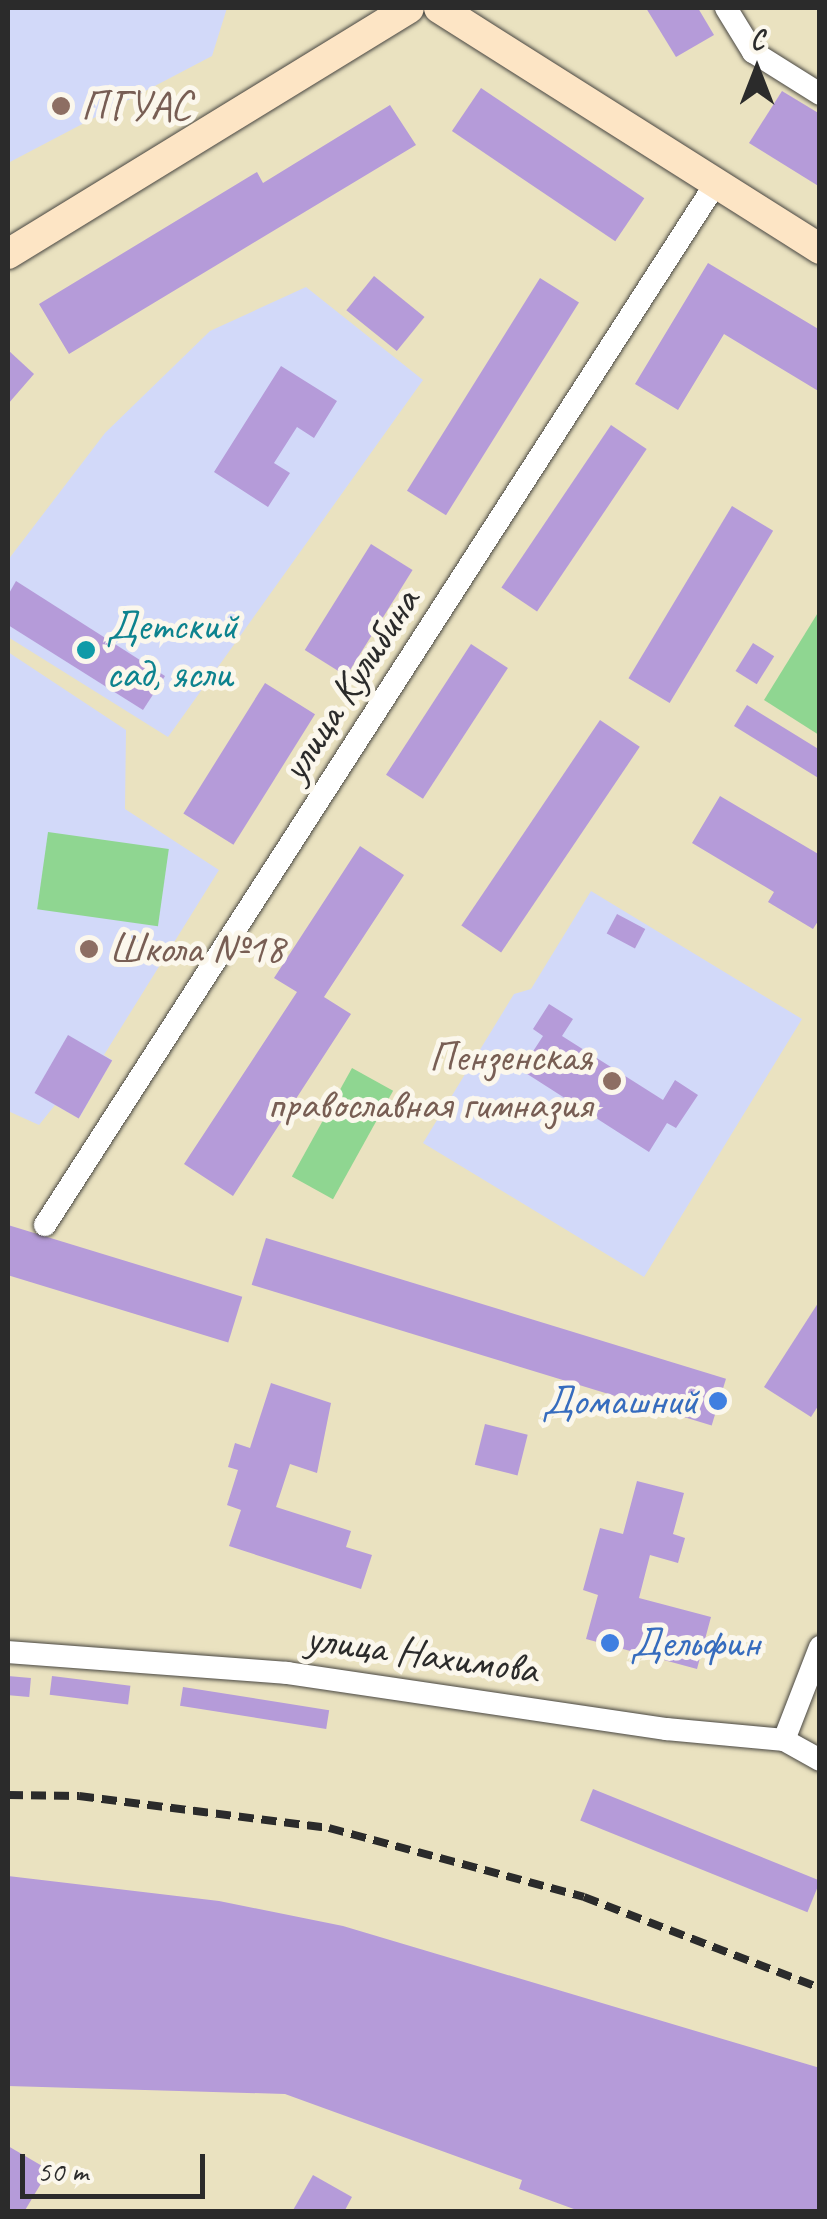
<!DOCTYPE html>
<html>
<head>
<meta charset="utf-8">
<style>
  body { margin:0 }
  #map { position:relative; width:827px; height:2219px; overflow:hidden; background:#eae2c0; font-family:Caveat,sans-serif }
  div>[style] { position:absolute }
  .built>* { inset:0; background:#d2d9f9 }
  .green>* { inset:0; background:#8fd691; transform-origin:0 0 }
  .building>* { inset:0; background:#b59bd9; transform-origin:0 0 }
  .roads { filter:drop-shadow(0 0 2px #484641) drop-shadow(0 0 2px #484641) }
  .minor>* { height:22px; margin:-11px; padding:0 11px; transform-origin:11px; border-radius:11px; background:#fff }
  .secondary>* { height:30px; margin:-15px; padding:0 15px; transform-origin:15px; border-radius:15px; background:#fde5c5 }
  .rail>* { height:8px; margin-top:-4px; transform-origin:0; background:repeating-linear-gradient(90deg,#2b2b2b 0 15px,transparent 0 23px) }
  .dots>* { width:28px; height:28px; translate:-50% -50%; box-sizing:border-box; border:5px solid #fbf7ec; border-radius:50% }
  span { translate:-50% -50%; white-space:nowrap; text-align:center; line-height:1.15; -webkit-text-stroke:10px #fbf7ec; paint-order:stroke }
  .education-label { font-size:42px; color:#785e54 }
  .left { translate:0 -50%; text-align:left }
  .right { translate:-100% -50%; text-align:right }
  .culture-label { font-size:42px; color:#0d838f }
  .street-label { font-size:42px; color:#2b2b2b }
  .shop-label { font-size:42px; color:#366cbe }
  .frame { position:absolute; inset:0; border:10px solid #2b2b2b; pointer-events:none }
  .north { position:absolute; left:707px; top:20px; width:100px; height:100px; -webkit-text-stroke:8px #fbf7ec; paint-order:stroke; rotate:0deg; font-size:28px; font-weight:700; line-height:40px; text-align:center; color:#2b2b2b }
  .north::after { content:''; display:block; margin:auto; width:35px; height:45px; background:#2b2b2b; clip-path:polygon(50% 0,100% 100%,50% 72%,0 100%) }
  .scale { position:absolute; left:20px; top:2154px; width:185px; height:45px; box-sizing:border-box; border:5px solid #2b2b2b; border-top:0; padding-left:12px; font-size:30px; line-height:35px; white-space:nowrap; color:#2b2b2b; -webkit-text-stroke:8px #fbf7ec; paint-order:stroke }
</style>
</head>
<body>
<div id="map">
  <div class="built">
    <div style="clip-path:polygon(8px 8px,227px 8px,212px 56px,8px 163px)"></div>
    <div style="clip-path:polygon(306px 287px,423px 380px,168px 737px,8px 637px,8px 560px,105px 433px,210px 331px)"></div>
    <div style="clip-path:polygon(8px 652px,126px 730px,125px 809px,219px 870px,104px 1055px,112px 1060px,79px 1118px,55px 1105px,39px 1125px,8px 1111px)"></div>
    <div style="clip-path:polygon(591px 891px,802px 1019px,644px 1277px,423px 1143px,514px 994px,531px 989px)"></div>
  </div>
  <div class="green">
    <div style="clip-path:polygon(819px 611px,819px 735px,764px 700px)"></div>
    <div style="left:48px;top:832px;width:122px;height:78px;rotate:8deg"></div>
    <div style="left:352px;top:1068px;width:47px;height:124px;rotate:29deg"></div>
  </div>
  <div class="building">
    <div style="clip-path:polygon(646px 8px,698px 8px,714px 35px,676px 57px)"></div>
    <div style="left:481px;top:88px;width:197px;height:52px;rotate:34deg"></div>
    <div style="clip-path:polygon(782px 91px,820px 114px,820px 187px,749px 143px)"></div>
    <div style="clip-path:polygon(390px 105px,416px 145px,69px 354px,39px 304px,257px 172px,263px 183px)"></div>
    <div style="clip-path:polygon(708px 263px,820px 330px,820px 392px,724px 334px,678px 410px,635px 384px)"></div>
    <div style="left:374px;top:276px;width:65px;height:44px;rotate:39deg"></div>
    <div style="left:540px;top:278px;width:46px;height:251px;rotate:32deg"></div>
    <div style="clip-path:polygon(8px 350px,34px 374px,8px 404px)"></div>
    <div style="clip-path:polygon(281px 366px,337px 401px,314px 438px,297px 427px,274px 463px,290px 473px,268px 507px,214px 472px)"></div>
    <div style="left:611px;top:425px;width:43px;height:196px;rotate:34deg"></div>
    <div style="left:732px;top:506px;width:48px;height:201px;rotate:31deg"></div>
    <div style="left:371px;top:544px;width:49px;height:125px;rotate:32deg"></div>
    <div style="clip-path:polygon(16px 581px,165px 676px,143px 710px,8px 625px,8px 595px)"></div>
    <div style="left:753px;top:643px;width:25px;height:33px;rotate:32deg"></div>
    <div style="left:471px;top:644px;width:44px;height:156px;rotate:33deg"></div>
    <div style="left:265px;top:683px;width:59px;height:154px;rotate:32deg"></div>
    <div style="clip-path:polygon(747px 705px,820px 750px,820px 779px,734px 726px)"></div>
    <div style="left:600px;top:720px;width:48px;height:248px;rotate:34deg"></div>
    <div style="clip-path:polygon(720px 796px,820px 855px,820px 918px,813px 929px,768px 902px,774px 892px,692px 843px)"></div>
    <div style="clip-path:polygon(360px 846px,404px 875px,324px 997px,351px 1014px,233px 1196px,184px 1164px,297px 992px,274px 978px)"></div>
    <div style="left:617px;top:914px;width:32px;height:22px;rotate:28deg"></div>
    <div style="clip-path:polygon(549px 1004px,573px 1019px,562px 1036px,663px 1100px,675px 1080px,698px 1095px,676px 1128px,667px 1123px,649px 1152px,521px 1070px,543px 1036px,533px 1029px)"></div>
    <div style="left:68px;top:1035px;width:51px;height:67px;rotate:30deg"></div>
    <div style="left:8px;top:1225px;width:245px;height:48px;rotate:17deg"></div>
    <div style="left:266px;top:1238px;width:481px;height:49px;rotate:17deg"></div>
    <div style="clip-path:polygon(820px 1300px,820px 1403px,811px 1417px,764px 1387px)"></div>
    <div style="clip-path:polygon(271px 1383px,331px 1403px,317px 1473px,290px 1464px,276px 1507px,351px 1531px,346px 1547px,372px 1555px,361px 1589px,229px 1546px,241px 1510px,227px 1505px,238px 1470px,228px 1467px,235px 1443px,250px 1448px)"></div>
    <div style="left:485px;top:1424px;width:44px;height:42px;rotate:14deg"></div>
    <div style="clip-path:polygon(637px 1481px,684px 1493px,673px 1534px,685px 1538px,678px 1563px,650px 1555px,639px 1598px,711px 1617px,697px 1669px,586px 1639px,598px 1595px,583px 1590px,600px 1528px,623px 1534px)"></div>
    <div style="left:8px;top:1676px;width:23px;height:19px;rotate:5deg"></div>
    <div style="left:52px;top:1676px;width:79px;height:19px;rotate:7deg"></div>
    <div style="left:183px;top:1687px;width:148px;height:19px;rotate:9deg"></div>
    <div style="left:593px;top:1789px;width:245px;height:34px;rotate:22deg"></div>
    <div style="clip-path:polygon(8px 1876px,219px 1901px,343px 1926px,820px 2068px,820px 2212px,582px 2212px,519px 2189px,522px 2180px,285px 2094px,8px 2086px)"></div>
    <div style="clip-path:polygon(8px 2146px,49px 2170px,24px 2212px,8px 2212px)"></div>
    <div style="clip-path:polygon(313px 2175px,352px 2197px,344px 2212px,292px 2212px)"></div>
  </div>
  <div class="roads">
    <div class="minor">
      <div style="left:726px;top:8px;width:52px;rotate:58.5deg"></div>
      <div style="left:753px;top:52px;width:79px;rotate:32.1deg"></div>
      <div style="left:45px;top:1225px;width:1239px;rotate:-57.22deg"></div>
      <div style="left:8px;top:1652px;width:280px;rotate:4.3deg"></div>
      <div style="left:287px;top:1673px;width:383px;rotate:8.4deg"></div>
      <div style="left:666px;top:1729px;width:119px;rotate:5.3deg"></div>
      <div style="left:784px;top:1740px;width:41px;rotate:29.1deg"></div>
      <div style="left:784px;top:1740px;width:100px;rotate:-68.8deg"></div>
    </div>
    <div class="secondary">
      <div style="left:439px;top:8px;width:451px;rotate:32.3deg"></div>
      <div style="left:8px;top:254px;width:470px;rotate:-31.5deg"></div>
    </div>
  </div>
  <div class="rail">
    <div style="left:8px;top:1795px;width:71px;rotate:0.8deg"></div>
    <div style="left:79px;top:1796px;width:252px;rotate:7.3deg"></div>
    <div style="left:329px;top:1828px;width:264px;rotate:15.1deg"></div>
    <div style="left:584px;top:1897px;width:253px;rotate:21.1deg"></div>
  </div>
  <div class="dots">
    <div style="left:61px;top:106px;background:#8d6e63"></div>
    <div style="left:86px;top:650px;background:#0f9aa8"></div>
    <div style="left:89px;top:949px;background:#8d6e63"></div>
    <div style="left:612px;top:1081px;background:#8d6e63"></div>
    <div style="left:718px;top:1401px;background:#3f7fe0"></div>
    <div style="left:610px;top:1643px;background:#3f7fe0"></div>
  </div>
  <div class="education-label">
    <span class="left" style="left:81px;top:106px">ПГУАС</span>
    <span class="left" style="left:109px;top:949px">Школа №18</span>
    <span class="right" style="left:592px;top:1081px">Пензенская<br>православная гимназия</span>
  </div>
  <div class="culture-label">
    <span class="left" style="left:106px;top:650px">Детский<br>сад, ясли</span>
  </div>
  <div class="street-label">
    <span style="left:350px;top:685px;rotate:-57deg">улица Кулибина</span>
    <span style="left:422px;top:1654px;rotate:8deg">улица Нахимова</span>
  </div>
  <div class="shop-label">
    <span class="right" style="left:698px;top:1401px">Домашний</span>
    <span class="left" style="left:630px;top:1643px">Дельфин</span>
  </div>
  <div class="frame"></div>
  <div class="north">С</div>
  <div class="scale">50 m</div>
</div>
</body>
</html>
